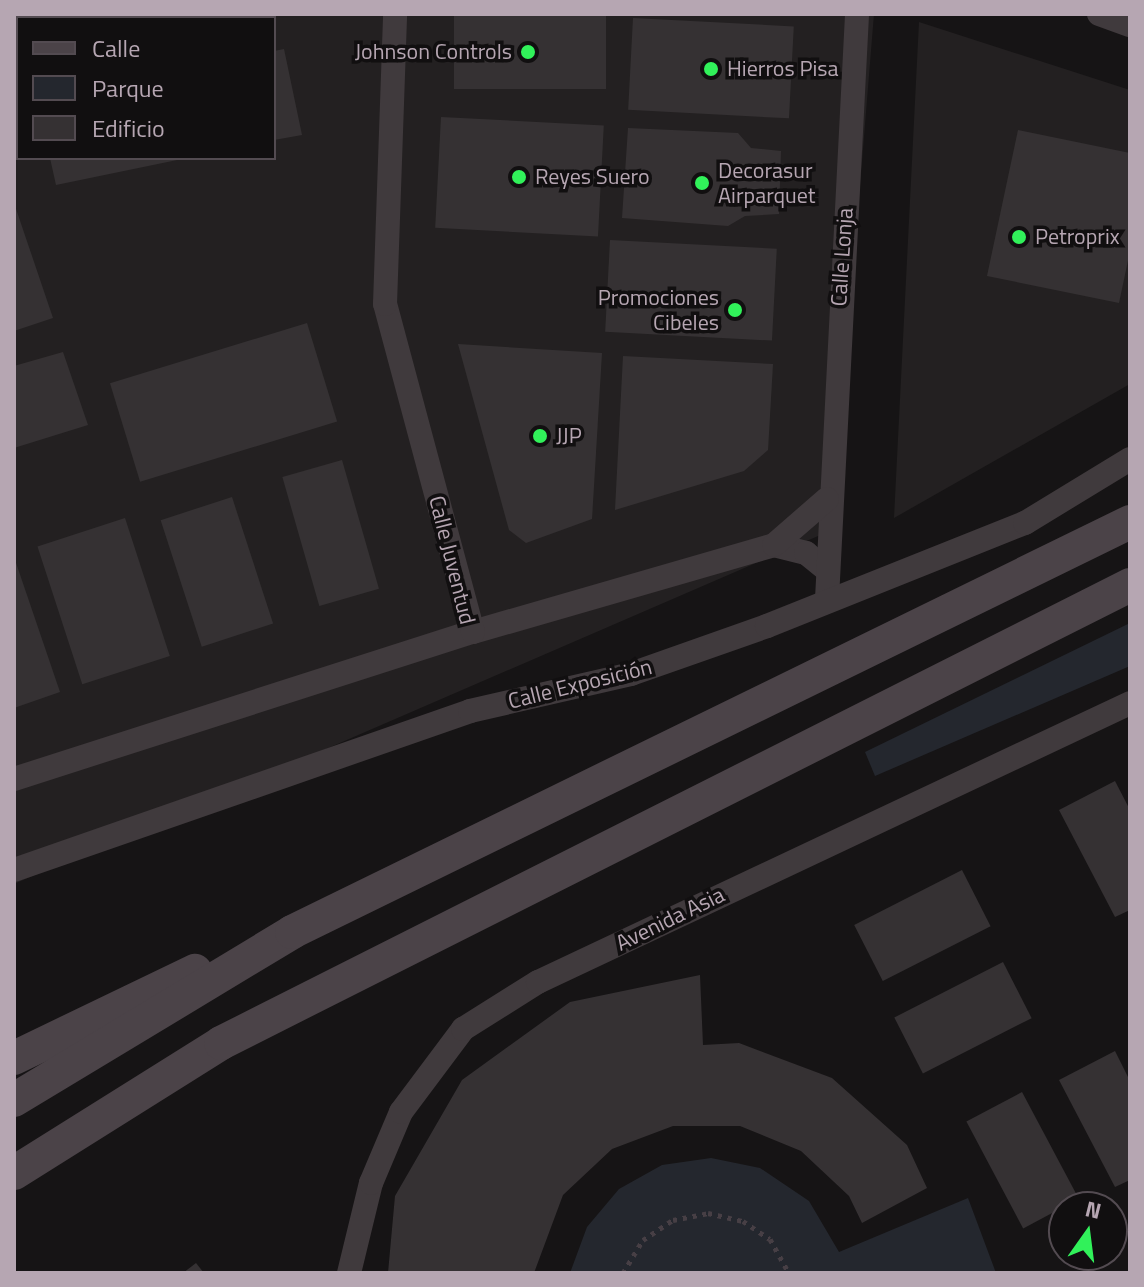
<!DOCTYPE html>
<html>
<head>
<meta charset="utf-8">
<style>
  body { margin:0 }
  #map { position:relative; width:1144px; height:1287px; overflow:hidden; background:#161415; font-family:"Titillium Web",sans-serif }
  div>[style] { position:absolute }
  .built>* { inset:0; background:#232021 }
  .green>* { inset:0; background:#24272e }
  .building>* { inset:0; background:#353133; transform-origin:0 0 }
  .path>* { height:5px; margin-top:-2.5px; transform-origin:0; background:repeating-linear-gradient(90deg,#473f45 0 4px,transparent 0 10px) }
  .street>* { height:24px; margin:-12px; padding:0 12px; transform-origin:12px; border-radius:12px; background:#403a3d }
  .secondary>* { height:34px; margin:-17px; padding:0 17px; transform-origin:17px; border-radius:17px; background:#4b4348 }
  .dots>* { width:22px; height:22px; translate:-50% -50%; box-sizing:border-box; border:4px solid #110f10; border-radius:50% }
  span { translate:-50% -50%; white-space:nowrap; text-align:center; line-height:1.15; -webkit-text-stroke:7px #110f10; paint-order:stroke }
  .poi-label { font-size:22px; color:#b6a6b2 }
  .right { translate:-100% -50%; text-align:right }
  .left { translate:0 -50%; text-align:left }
  .street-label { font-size:22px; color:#b6a6b2 }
  .frame { position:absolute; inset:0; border:16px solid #b6a6b2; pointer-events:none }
  .legend { position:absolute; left:16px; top:16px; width:260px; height:144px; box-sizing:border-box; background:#110f10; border:2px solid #534b51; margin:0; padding:10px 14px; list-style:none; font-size:24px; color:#b6a6b2 }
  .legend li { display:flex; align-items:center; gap:16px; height:40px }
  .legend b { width:40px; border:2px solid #534b51 }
  .north { position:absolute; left:1048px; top:1191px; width:80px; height:80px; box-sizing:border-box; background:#110f10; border:2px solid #534b51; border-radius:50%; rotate:14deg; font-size:22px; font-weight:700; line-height:32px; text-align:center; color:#b6a6b2 }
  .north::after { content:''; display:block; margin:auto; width:28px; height:36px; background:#31f15a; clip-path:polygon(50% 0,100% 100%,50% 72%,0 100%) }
</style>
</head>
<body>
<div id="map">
  <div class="built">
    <div style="clip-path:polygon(evenodd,14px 14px,874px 14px,832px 530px,14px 884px,14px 14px,18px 18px,274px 18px,274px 158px,18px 158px,18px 18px)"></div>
    <div style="clip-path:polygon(919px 22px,1130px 90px,1130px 384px,894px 518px)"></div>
  </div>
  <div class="green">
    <div style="clip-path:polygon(1130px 623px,1130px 666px,875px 776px,865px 752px)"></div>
    <div style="clip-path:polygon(711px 1158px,760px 1168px,809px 1201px,839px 1252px,968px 1198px,996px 1273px,570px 1273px,587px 1227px,619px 1189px,662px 1165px)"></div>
  </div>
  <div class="building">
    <div style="left:454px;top:14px;width:152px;height:75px"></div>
    <div style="left:633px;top:18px;width:161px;height:92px;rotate:3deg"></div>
    <div style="clip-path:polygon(284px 49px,302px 135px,274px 140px,274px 51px)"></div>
    <div style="left:441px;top:117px;width:163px;height:111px;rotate:3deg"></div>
    <div style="clip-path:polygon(628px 128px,738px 133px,751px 148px,781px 151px,779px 214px,745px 216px,728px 226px,622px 218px)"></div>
    <div style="clip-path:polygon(1018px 130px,1130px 153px,1130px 251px,1119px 303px,987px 276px)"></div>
    <div style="clip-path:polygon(50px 158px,182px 158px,182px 159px,56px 185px)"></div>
    <div style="clip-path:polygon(14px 203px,53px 318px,14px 331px)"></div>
    <div style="left:610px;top:240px;width:167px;height:92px;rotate:3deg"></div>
    <div style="left:307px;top:323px;width:103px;height:206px;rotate:73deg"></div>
    <div style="clip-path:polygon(458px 344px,602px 353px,592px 519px,526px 543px,509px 530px)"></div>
    <div style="clip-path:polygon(63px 352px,88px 425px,14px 448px,14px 366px)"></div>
    <div style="clip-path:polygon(623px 356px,773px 364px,768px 450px,744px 471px,615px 510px)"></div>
    <div style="left:342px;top:460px;width:134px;height:62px;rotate:74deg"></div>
    <div style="left:232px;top:497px;width:133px;height:75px;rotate:72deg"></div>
    <div style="left:125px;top:518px;width:145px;height:92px;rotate:72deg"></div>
    <div style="clip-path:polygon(14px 557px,60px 692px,14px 708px)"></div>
    <div style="clip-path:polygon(1115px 781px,1130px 810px,1130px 910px,1115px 917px,1059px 810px)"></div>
    <div style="left:962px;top:870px;width:63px;height:121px;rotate:63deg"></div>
    <div style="left:1003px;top:962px;width:63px;height:122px;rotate:63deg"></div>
    <div style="clip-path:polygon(700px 975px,703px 1045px,739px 1043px,832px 1078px,907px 1145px,927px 1188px,862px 1223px,849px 1196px,801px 1151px,740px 1126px,673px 1126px,612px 1149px,563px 1195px,534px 1273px,388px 1273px,395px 1196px,462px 1080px,570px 1002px)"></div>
    <div style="clip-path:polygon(1115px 1051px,1130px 1081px,1130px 1180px,1115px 1187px,1059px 1080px)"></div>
    <div style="left:1022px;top:1092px;width:121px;height:63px;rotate:62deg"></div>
    <div style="clip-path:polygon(196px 1263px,204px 1273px,183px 1273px)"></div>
  </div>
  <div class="path">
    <div style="left:623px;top:1273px;width:39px;rotate:-59deg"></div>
    <div style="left:643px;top:1240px;width:36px;rotate:-34deg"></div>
    <div style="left:673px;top:1220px;width:36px;rotate:-11deg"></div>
    <div style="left:708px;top:1213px;width:36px;rotate:13deg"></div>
    <div style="left:743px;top:1221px;width:32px;rotate:34deg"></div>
    <div style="left:770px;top:1239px;width:39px;rotate:61deg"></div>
  </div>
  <div class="street">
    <div style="left:1099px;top:14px;width:33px;rotate:20deg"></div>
    <div style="left:774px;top:545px;width:33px;rotate:14deg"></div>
    <div style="left:806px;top:553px;width:27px;rotate:39deg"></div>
    <div style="left:827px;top:599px;width:586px;rotate:-87.06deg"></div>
    <div style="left:473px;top:632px;width:313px;rotate:-16.1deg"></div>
    <div style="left:774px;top:545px;width:70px;rotate:-41deg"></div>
    <div style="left:14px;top:779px;width:482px;rotate:-17.8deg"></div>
    <div style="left:473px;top:632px;width:340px;rotate:-105deg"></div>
    <div style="left:385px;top:304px;width:290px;rotate:-88deg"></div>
    <div style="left:14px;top:870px;width:483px;rotate:-19.2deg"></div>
    <div style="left:470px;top:711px;width:165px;rotate:-12.9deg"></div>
    <div style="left:631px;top:674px;width:144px;rotate:-19.4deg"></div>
    <div style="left:767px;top:626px;width:278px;rotate:-21.8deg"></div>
    <div style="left:1025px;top:523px;width:123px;rotate:-31.4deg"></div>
    <div style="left:349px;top:1273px;width:93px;rotate:-76.3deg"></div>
    <div style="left:371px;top:1183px;width:77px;rotate:-67.1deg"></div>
    <div style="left:401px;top:1112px;width:104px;rotate:-53.2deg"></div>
    <div style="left:463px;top:1029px;width:89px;rotate:-32.1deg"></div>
    <div style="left:538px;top:982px;width:654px;rotate:-25.23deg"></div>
  </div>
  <div class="secondary">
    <div style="left:14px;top:1058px;width:201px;rotate:-25.7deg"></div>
    <div style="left:14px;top:1100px;width:325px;rotate:-31.1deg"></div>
    <div style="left:292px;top:932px;width:933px;rotate:-26.07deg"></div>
    <div style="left:14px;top:1173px;width:244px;rotate:-32.1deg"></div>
    <div style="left:221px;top:1043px;width:1018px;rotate:-26.74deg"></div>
  </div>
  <div class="dots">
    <div style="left:528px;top:52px;background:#31f15a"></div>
    <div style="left:711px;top:69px;background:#31f15a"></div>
    <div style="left:519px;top:177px;background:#31f15a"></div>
    <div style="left:702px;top:183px;background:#31f15a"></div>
    <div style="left:1019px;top:237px;background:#31f15a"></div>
    <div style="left:735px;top:310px;background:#31f15a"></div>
    <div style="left:540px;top:436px;background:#31f15a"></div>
  </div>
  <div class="poi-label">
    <span class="right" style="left:512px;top:52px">Johnson Controls</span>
    <span class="left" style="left:727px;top:69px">Hierros Pisa</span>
    <span class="left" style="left:718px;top:183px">Decorasur<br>Airparquet</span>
    <span class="left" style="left:535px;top:177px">Reyes Suero</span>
    <span class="left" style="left:1035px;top:237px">Petroprix</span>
    <span class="right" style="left:719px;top:310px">Promociones<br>Cibeles</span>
    <span class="left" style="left:556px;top:436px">JJP</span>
  </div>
  <div class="street-label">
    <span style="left:842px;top:257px;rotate:-86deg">Calle Lonja</span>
    <span style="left:452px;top:560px;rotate:76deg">Calle Juventud</span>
    <span style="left:580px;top:684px;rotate:-14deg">Calle Exposición</span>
    <span style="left:670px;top:919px;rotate:-26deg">Avenida Asia</span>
  </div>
  <div class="frame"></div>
  <ul class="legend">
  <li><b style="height:10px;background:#4b4348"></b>Calle</li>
  <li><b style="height:22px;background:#24272e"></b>Parque</li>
  <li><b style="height:22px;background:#353133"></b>Edificio</li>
  </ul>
  <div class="north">N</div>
</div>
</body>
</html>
